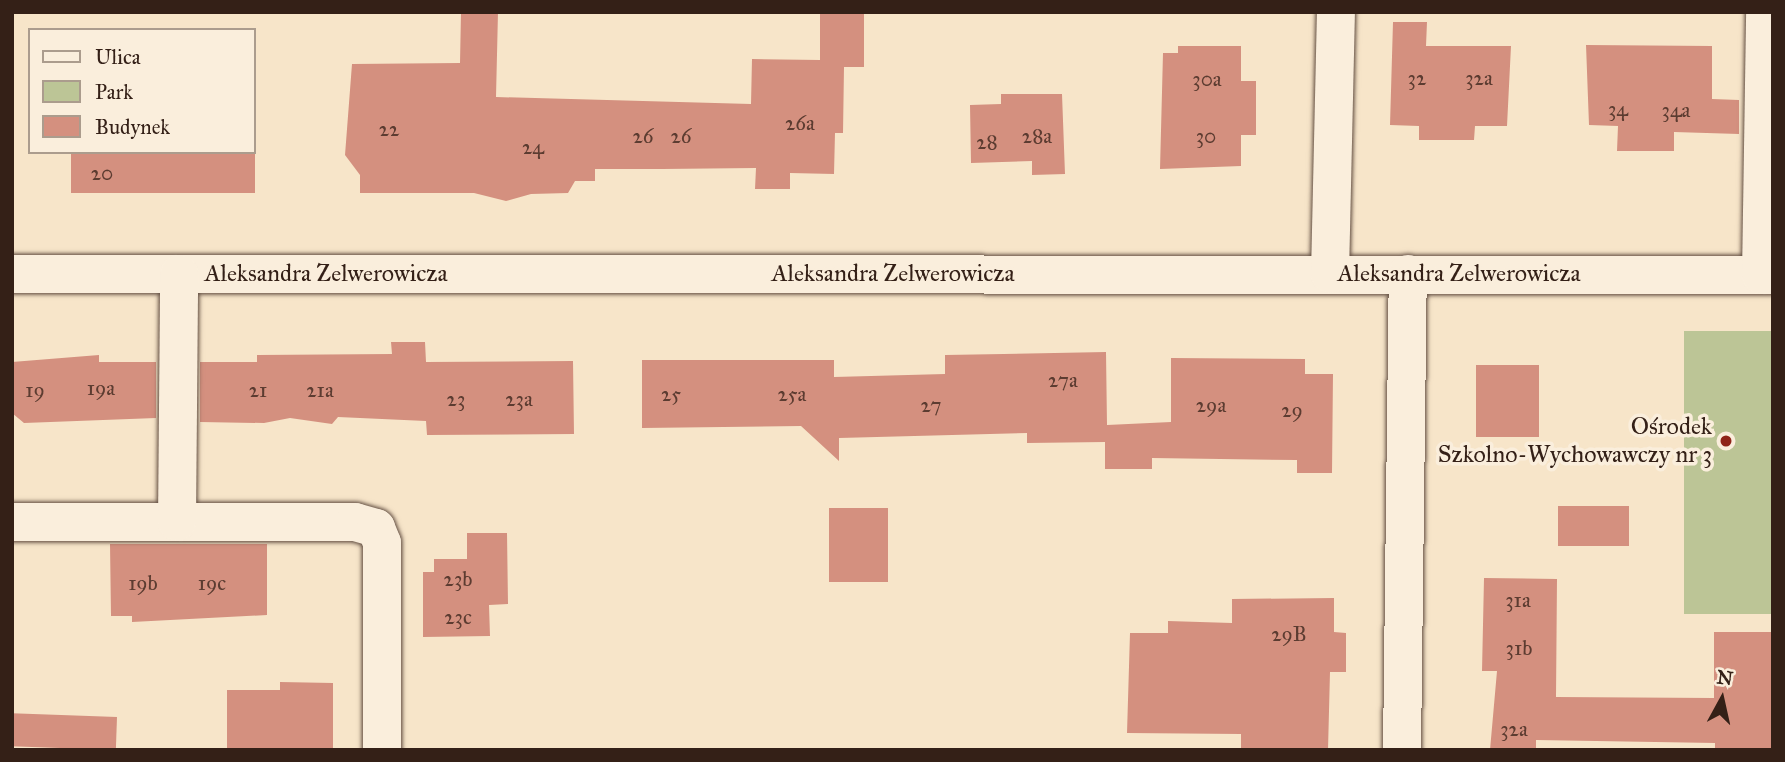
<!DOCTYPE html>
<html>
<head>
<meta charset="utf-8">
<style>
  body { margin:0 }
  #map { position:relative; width:1785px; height:762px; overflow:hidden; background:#f7e5c9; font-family:"IM FELL Great Primer",serif }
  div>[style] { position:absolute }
  .green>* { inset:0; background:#bcc596; transform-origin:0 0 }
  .building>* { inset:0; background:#d4907f; transform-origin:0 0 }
  .roads { filter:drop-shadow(0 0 2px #655144) drop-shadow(0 0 2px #655144) }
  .minor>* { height:38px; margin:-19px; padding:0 19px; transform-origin:19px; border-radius:19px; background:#faeedc }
  .dots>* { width:19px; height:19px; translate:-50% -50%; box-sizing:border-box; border:4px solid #faeedc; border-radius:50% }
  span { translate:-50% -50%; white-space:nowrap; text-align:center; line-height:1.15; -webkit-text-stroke:7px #faeedc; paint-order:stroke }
  .number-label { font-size:21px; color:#5c3c31 }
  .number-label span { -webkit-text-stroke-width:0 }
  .street-label { font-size:24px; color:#342017 }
  .poi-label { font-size:24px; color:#342017 }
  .right { translate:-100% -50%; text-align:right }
  .frame { position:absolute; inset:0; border:14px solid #342017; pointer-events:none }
  .legend { position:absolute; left:28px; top:28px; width:228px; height:126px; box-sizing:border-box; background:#faeedc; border:2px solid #ab9c8d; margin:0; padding:9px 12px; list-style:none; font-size:21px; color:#342017 }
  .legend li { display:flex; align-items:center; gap:14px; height:35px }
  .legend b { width:35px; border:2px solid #ab9c8d }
  .north { position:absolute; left:1687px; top:664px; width:70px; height:70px; -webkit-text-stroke:5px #faeedc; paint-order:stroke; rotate:8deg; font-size:19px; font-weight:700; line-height:28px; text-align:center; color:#342017 }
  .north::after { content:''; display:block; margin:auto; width:24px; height:32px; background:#342017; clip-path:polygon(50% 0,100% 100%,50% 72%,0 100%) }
</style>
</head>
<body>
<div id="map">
  <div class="green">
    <div style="left:1773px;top:331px;width:283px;height:89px;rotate:90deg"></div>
  </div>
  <div class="building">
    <div style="clip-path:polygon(461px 12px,498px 12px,496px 97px,751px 104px,752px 59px,820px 60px,820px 12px,864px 12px,864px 67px,844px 67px,843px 133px,835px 133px,834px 174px,790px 173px,790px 189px,755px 189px,756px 168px,662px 169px,595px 169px,595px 181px,575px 181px,568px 193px,531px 194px,506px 201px,474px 193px,360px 193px,360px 175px,345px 155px,352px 64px,460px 63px)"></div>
    <div style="clip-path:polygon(1393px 22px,1427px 22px,1426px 46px,1511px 46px,1507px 126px,1475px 126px,1474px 140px,1419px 140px,1419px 126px,1390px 125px)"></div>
    <div style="clip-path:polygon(1586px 45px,1712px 46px,1712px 99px,1739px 100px,1739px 134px,1674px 132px,1674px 151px,1617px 151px,1618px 126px,1589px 125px)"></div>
    <div style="clip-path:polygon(1178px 46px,1241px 46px,1241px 81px,1256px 81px,1256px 135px,1241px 135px,1241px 166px,1160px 169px,1163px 53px,1178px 53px)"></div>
    <div style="clip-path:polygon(1001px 94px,1062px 94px,1065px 174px,1032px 175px,1032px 161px,971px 163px,970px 105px,1001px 104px)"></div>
    <div style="left:71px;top:152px;width:184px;height:41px"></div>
    <div style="clip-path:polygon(391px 342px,425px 342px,426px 362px,573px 361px,574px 434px,427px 435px,426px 421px,338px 417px,332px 424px,290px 418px,264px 423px,200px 422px,200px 362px,257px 362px,257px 355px,392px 354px)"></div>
    <div style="clip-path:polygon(1106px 352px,1107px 425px,1171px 422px,1171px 358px,1305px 359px,1305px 374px,1333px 374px,1332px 473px,1297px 473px,1297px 460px,1152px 458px,1152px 469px,1105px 469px,1105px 442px,1027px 443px,1027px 433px,839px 438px,839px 461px,801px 426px,642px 428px,642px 360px,834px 360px,834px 377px,945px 374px,945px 355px)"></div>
    <div style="clip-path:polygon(99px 355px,99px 362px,156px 362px,156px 418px,24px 423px,12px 413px,12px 362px)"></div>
    <div style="left:1539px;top:365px;width:72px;height:63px;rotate:90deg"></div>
    <div style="left:1629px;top:506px;width:40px;height:71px;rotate:90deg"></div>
    <div style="left:829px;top:508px;width:59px;height:74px"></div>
    <div style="clip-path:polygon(467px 533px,507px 533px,508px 604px,489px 605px,490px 636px,423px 637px,423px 572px,434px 572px,434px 559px,467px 559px)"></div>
    <div style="clip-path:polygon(110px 544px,267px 544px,267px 615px,132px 622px,132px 616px,111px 616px)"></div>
    <div style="clip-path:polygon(1484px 578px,1557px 579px,1556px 697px,1714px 698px,1714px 632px,1771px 632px,1773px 750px,1715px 750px,1715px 743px,1536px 740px,1536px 750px,1490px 750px,1497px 671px,1482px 671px)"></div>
    <div style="clip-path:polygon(1334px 598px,1334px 632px,1346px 633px,1346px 672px,1330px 672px,1328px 750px,1241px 750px,1241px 734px,1127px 733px,1130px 633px,1168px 633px,1168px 621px,1232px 623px,1232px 599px)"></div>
    <div style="clip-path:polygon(280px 682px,333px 683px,333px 750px,227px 750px,227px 690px,280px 690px)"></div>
    <div style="left:117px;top:717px;width:33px;height:105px;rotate:92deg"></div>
  </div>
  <div class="roads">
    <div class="minor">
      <div style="left:12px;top:274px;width:1761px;rotate:0.03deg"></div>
      <div style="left:1330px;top:274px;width:262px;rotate:-88.7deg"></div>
      <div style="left:1761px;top:275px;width:263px;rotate:-89.1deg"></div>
      <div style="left:12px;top:522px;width:343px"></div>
      <div style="left:355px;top:522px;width:22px;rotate:16deg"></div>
      <div style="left:376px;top:528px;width:16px;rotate:68deg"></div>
      <div style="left:382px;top:543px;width:207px;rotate:90deg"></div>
      <div style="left:177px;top:522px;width:248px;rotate:-89.5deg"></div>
      <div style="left:1402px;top:750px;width:476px;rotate:-89.3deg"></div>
    </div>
  </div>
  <div class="dots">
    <div style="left:1726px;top:441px;background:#8f2418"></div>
  </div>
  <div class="number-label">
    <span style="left:1417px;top:78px">32</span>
    <span style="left:1479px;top:78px">32a</span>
    <span style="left:1207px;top:79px">30a</span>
    <span style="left:1618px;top:109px">34</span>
    <span style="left:1676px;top:110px">34a</span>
    <span style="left:800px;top:123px">26a</span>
    <span style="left:389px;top:129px">22</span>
    <span style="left:643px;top:136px">26</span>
    <span style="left:681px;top:136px">26</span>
    <span style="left:1037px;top:136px">28a</span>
    <span style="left:1206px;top:136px">30</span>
    <span style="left:987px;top:142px">28</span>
    <span style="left:533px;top:147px">24</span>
    <span style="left:102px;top:173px">20</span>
    <span style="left:1063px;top:380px">27a</span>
    <span style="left:101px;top:388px">19a</span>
    <span style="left:35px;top:390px">19</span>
    <span style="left:258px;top:390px">21</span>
    <span style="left:320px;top:390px">21a</span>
    <span style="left:671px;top:394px">25</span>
    <span style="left:792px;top:394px">25a</span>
    <span style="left:456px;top:399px">23</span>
    <span style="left:519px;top:399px">23a</span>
    <span style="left:931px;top:405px">27</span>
    <span style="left:1211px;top:405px">29a</span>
    <span style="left:1292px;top:410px">29</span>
    <span style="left:458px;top:579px">23b</span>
    <span style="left:143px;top:583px">19b</span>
    <span style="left:212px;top:583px">19c</span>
    <span style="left:1518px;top:600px">31a</span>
    <span style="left:458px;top:617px">23c</span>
    <span style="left:1289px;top:634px">29B</span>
    <span style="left:1519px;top:648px">31b</span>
    <span style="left:1514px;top:729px">32a</span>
  </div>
  <div class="street-label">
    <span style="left:326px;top:274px">Aleksandra Zelwerowicza</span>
    <span style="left:893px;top:274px">Aleksandra Zelwerowicza</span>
    <span style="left:1459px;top:274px">Aleksandra Zelwerowicza</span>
  </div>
  <div class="poi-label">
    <span class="right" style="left:1712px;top:441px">Ośrodek<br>Szkolno-Wychowawczy nr 3</span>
  </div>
  <div class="frame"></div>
  <ul class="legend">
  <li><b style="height:9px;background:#faeedc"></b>Ulica</li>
  <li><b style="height:19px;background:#bcc596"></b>Park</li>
  <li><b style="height:19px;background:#d4907f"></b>Budynek</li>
  </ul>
  <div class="north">N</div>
</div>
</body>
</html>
